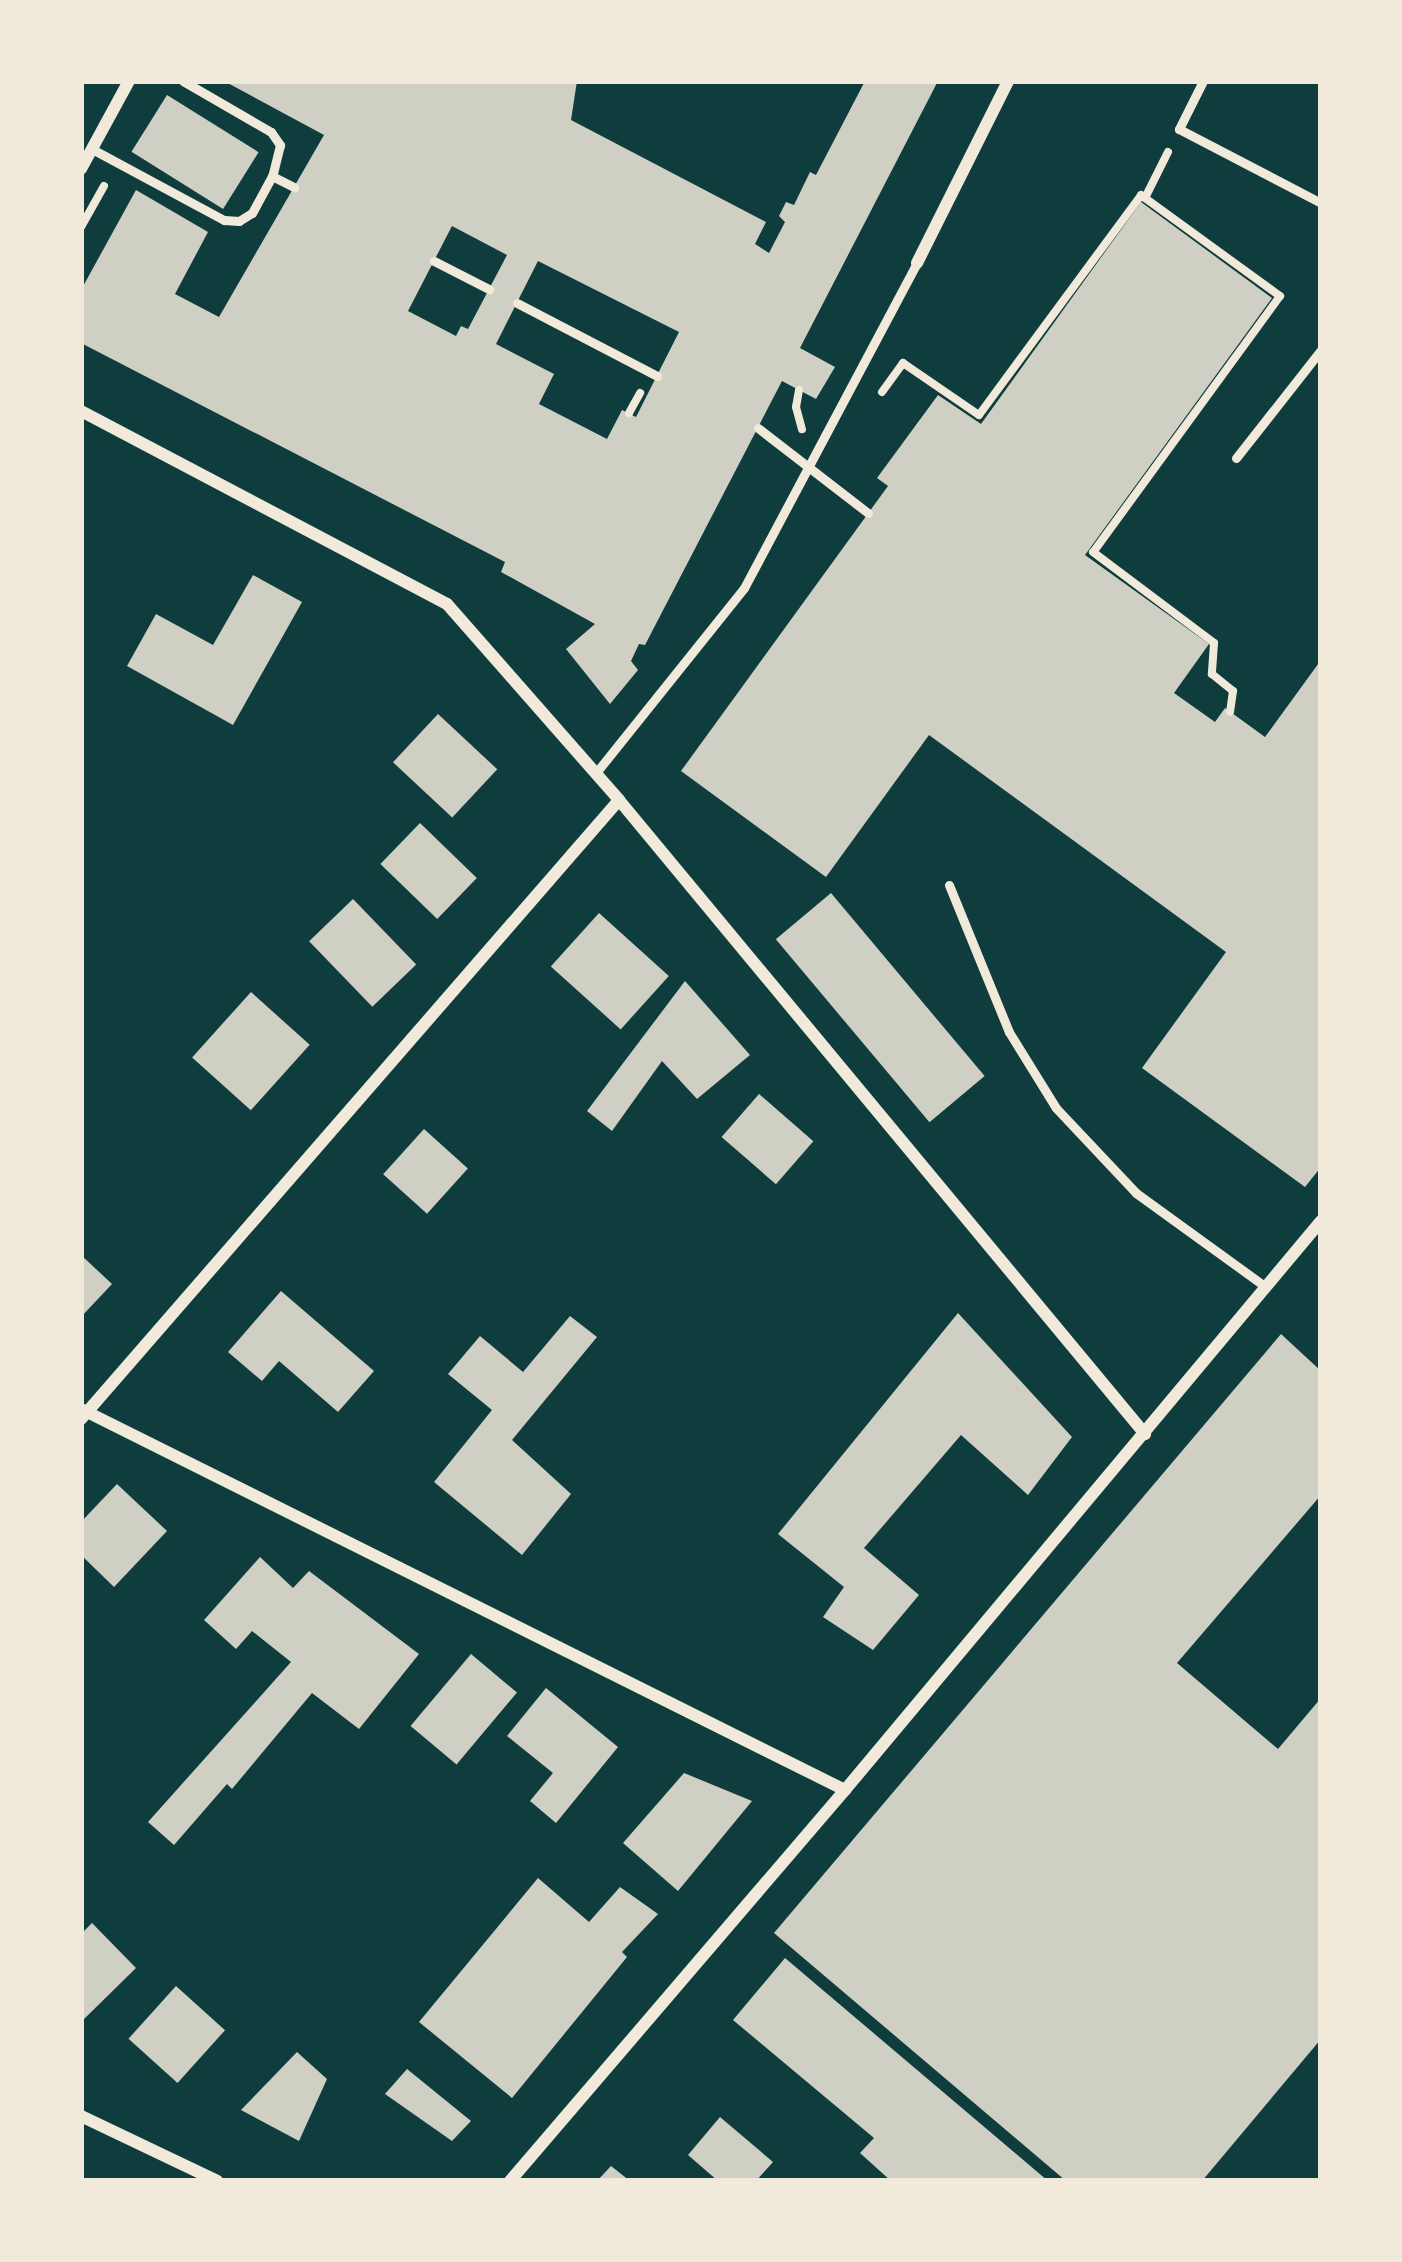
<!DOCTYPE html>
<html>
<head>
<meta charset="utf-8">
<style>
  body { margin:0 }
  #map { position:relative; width:1402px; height:2262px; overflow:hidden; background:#0f3d3e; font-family:"Work Sans",sans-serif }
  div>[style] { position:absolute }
  .building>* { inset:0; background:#cfcfc3; transform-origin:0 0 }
  .path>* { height:8px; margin:-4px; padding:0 4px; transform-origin:4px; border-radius:4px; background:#f1e9da }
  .service>* { height:9px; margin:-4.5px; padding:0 4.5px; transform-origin:4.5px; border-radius:4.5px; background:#f1e9da }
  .minor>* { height:12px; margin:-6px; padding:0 6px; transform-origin:6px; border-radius:6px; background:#f1e9da }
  span { translate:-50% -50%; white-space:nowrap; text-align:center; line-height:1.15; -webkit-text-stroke:12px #f1e9da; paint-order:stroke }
  .frame { position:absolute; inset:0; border:84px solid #f1e9da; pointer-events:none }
</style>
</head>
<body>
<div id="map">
  <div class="building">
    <div style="clip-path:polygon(evenodd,224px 81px,577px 81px,571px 120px,766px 222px,755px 244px,769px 253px,785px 222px,779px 216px,786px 202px,794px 205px,810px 172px,816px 175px,865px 81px,938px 81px,800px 348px,835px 367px,816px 399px,782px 381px,645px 645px,639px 644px,631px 661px,638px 670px,610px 704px,566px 649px,595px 624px,501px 572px,505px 562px,81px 343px,81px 290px,136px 190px,208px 232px,175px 294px,219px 317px,324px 135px,224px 81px,452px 226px,507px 255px,468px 329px,461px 326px,456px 336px,408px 311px,452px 226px,224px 81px,538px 261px,679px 332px,636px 417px,622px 410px,607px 439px,539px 404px,554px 374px,496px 344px,538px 261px)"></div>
    <div style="left:167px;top:95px;width:108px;height:67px;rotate:32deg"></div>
    <div style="clip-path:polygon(1141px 202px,1272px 298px,1085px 555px,1209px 644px,1174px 693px,1215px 722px,1225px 708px,1265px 737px,1321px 660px,1321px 1167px,1305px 1187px,1142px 1068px,1226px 952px,929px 735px,826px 877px,681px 771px,888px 486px,877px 478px,938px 395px,981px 424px)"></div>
    <div style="clip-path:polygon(253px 575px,302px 602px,233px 725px,127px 666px,156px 614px,213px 645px)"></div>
    <div style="left:438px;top:714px;width:81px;height:66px;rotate:43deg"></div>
    <div style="left:420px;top:823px;width:79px;height:57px;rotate:44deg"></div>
    <div style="left:831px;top:893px;width:239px;height:72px;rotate:50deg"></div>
    <div style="left:353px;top:899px;width:91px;height:61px;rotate:46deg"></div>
    <div style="left:599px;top:913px;width:94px;height:72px;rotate:42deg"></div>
    <div style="clip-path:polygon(685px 981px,750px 1055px,697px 1099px,662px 1061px,612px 1131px,587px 1111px)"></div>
    <div style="left:251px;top:992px;width:79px;height:88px;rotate:42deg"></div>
    <div style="left:759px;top:1094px;width:72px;height:57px;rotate:41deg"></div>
    <div style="left:424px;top:1129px;width:59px;height:61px;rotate:42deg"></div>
    <div style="clip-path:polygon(81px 1255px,112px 1284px,81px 1317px)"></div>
    <div style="clip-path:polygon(281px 1291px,374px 1371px,338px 1412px,279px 1361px,262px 1381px,228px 1352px)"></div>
    <div style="clip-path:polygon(958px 1313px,1072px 1437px,1028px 1495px,961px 1435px,864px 1548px,919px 1595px,873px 1650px,823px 1617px,844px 1587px,778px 1534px)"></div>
    <div style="clip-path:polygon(570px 1316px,597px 1337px,512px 1440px,571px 1494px,522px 1555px,434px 1482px,492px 1410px,448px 1374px,480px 1336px,523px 1372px)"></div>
    <div style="clip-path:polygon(1281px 1334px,1321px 1371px,1321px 1495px,1177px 1663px,1278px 1749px,1321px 1698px,1321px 2039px,1202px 2181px,1066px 2181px,774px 1933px)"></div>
    <div style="clip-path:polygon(117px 1484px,167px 1531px,114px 1587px,81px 1555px,81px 1522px)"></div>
    <div style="clip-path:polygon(260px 1557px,293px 1588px,309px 1571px,419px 1654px,359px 1729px,312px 1693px,232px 1789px,227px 1784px,174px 1845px,148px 1822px,291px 1662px,252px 1631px,236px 1649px,204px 1620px)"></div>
    <div style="left:471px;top:1654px;width:60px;height:94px;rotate:40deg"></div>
    <div style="clip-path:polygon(546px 1688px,618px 1747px,556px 1823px,530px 1801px,553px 1773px,507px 1736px)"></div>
    <div style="clip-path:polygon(684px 1773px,752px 1801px,678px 1891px,623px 1843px)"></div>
    <div style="clip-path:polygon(538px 1878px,589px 1922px,620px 1887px,658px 1914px,622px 1952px,627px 1957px,512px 2098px,419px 2022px)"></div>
    <div style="clip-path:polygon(92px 1923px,136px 1968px,81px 2022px,81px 1934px)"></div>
    <div style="clip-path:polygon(785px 1958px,1048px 2181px,891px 2181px,860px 2153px,874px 2138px,733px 2020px)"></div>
    <div style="left:176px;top:1986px;width:66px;height:71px;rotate:42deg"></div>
    <div style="clip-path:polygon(297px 2052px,327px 2079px,299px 2141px,241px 2110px)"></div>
    <div style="clip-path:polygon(407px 2069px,471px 2121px,452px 2141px,385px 2094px)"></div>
    <div style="clip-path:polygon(720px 2117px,773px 2162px,756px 2181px,718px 2181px,688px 2155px)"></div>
    <div style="clip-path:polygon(611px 2166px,630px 2181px,597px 2181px)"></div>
  </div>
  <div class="path">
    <div style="left:1168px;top:152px;width:51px;rotate:116.6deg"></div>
    <div style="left:1145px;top:198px;width:167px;rotate:36deg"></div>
    <div style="left:1280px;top:296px;width:317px;rotate:126.1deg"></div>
    <div style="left:1093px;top:552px;width:151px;rotate:36.9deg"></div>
    <div style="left:1214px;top:643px;width:31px;rotate:94deg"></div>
    <div style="left:1212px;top:674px;width:27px;rotate:39deg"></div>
    <div style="left:1233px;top:691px;width:21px;rotate:98deg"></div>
    <div style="left:81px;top:227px;width:47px;rotate:-60.7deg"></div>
    <div style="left:799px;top:390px;width:17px;rotate:100deg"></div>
    <div style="left:796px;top:407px;width:23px;rotate:75deg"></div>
    <div style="left:882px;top:392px;width:36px;rotate:-54deg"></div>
    <div style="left:903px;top:363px;width:92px;rotate:34.4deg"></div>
    <div style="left:979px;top:415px;width:273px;rotate:-53.6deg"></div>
    <div style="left:1141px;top:195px;width:5px;rotate:37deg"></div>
    <div style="left:629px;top:413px;width:23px;rotate:-61deg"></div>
  </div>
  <div class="service">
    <div style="left:183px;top:81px;width:102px;rotate:30.1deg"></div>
    <div style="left:271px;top:132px;width:16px;rotate:55deg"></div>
    <div style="left:280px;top:145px;width:32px;rotate:104deg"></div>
    <div style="left:272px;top:176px;width:25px;rotate:27deg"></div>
    <div style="left:1203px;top:81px;width:54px;rotate:116.6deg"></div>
    <div style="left:1179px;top:129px;width:160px;rotate:27.5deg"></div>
    <div style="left:92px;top:149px;width:150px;rotate:28.3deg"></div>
    <div style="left:224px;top:220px;width:15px;rotate:4deg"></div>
    <div style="left:239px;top:221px;width:15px;rotate:-32deg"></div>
    <div style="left:252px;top:213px;width:42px;rotate:-61.6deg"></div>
    <div style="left:434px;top:261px;width:62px;rotate:27deg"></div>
    <div style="left:517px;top:303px;width:158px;rotate:27.5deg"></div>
    <div style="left:758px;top:428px;width:139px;rotate:37.7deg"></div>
    <div style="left:1236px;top:458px;width:137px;rotate:-51.8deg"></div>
    <div style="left:595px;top:774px;width:238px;rotate:-51.3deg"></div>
    <div style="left:744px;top:588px;width:368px;rotate:-62deg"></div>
    <div style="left:949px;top:885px;width:159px;rotate:67.8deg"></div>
    <div style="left:1009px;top:1032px;width:89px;rotate:58.3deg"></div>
    <div style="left:1056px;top:1108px;width:117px;rotate:46.7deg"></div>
    <div style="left:1136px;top:1193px;width:160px;rotate:35.9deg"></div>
  </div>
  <div class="minor">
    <div style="left:81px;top:169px;width:100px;rotate:-61.4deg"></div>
    <div style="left:917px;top:263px;width:203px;rotate:-63.4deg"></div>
    <div style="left:81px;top:411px;width:414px;rotate:27.8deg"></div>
    <div style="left:447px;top:604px;width:261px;rotate:48.7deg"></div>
    <div style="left:619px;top:800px;width:824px;rotate:50.32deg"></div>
    <div style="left:81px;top:1409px;width:854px;rotate:26.51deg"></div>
    <div style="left:81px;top:1419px;width:820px;rotate:-49deg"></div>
    <div style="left:81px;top:2116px;width:151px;rotate:25.5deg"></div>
    <div style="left:510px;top:2181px;width:515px;rotate:-49.41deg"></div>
    <div style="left:845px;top:1790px;width:742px;rotate:-50.09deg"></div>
  </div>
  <div class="frame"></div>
</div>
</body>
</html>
